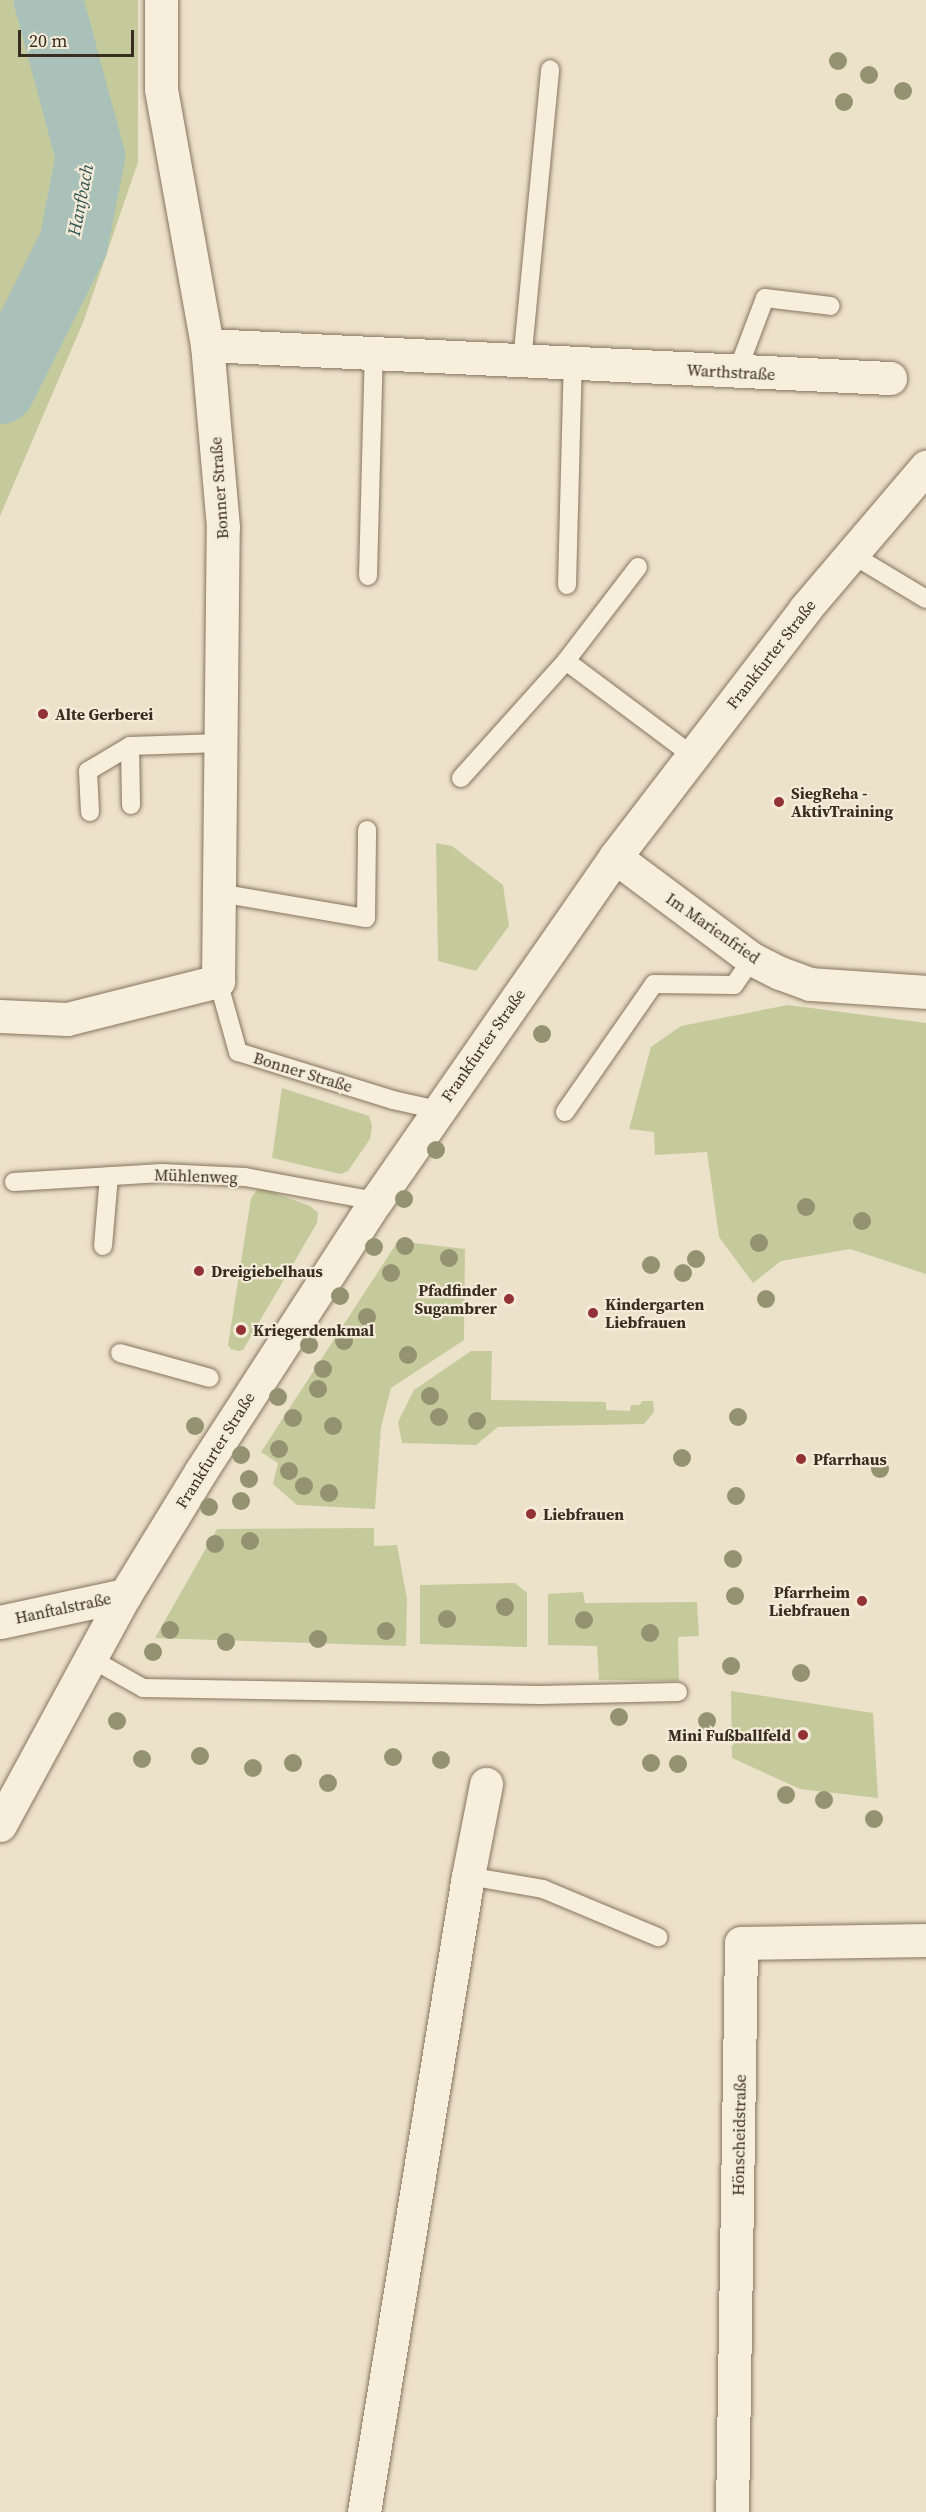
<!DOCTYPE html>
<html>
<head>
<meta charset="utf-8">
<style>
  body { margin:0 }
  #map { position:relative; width:926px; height:2512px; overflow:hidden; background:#ece1c9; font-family:"Source Serif 4",serif }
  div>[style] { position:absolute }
  .green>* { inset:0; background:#c5ca9d }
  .river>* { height:69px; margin:-34.5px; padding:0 34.5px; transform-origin:34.5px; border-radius:34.5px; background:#a9c1b9 }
  .roads { filter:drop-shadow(0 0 2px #87745f) drop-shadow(0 0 2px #87745f) }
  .service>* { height:18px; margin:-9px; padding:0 9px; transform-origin:9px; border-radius:9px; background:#f7eedc }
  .minor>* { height:33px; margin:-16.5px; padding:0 16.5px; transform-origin:16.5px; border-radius:16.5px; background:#f7eedc }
  .secondary>* { height:33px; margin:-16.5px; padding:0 16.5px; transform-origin:16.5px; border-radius:16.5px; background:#f7eedc }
  .trees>* { width:18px; height:18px; margin:-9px; border-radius:50%; background:#939371 }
  .dots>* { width:16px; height:16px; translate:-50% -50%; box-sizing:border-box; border:3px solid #f4ebd8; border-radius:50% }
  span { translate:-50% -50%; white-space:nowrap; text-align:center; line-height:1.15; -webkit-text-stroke:4.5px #f4ebd8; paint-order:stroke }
  .street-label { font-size:16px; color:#392c21 }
  .poi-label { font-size:16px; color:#392c21; font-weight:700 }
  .left { translate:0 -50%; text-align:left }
  .right { translate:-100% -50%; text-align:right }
  .water-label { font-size:18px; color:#325754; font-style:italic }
  .scale { position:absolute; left:18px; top:30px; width:116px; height:27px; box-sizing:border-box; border:3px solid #392c21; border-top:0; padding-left:8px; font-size:18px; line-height:21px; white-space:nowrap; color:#392c21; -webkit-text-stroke:4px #f4ebd8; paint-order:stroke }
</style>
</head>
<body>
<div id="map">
  <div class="green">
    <div style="clip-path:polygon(0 0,138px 0,138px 162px,84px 320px,0 516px)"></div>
    <div style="clip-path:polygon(436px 843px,452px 846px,503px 885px,509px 926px,476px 971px,438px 961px)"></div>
    <div style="clip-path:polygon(788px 1005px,926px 1023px,926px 1274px,850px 1249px,781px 1261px,753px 1283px,719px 1237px,707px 1152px,655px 1155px,654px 1132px,629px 1129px,651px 1047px,681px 1026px)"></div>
    <div style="clip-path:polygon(282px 1088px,369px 1116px,372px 1126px,370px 1139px,348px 1171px,340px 1174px,272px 1158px)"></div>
    <div style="clip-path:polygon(264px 1189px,310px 1206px,318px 1213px,317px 1223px,243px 1350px,238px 1351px,231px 1349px,228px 1345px,251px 1198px,257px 1190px)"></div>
    <div style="clip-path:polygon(398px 1241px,465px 1249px,464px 1340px,391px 1388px,381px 1427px,375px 1509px,297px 1505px,273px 1484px,278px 1463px,261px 1452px)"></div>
    <div style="clip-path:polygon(471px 1351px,492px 1351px,491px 1400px,606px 1402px,606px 1410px,630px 1411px,631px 1405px,640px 1405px,642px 1401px,653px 1401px,654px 1412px,644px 1424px,498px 1427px,476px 1445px,402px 1443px,398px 1422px,414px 1390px)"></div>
    <div style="clip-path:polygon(374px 1528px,374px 1546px,397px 1545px,407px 1599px,406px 1646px,155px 1638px,217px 1529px)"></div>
    <div style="clip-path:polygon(515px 1583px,527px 1593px,527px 1647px,420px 1644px,420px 1585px)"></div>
    <div style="clip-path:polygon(583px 1592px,585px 1603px,697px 1602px,699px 1636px,678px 1637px,679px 1681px,599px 1680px,597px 1646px,548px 1645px,548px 1594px)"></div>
    <div style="clip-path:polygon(731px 1691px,873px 1713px,878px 1798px,800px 1789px,732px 1758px)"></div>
  </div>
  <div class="river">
    <div style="left:0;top:389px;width:163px;rotate:-63.4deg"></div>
    <div style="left:73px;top:243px;width:89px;rotate:-78.9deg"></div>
    <div style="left:90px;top:156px;width:162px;rotate:-105.1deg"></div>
  </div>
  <div class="roads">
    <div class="service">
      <div style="left:522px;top:362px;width:294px;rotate:-84.5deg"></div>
      <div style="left:737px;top:372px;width:79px;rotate:-69.3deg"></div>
      <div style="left:765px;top:298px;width:66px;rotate:6.9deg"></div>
      <div style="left:853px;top:555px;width:85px;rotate:31.1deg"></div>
      <div style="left:638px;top:567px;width:118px;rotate:127.5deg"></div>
      <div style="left:566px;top:661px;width:159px;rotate:36.8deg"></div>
      <div style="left:368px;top:576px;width:222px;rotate:-88.5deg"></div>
      <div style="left:567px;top:585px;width:222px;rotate:-88.5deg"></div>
      <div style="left:130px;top:746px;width:59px;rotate:89deg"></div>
      <div style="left:461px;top:778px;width:157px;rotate:-48.1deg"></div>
      <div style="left:90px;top:812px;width:41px;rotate:-92.8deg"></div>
      <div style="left:88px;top:771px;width:49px;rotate:-30.8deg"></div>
      <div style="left:130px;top:746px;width:91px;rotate:-1.9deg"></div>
      <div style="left:219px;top:893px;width:149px;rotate:9.7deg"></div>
      <div style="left:366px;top:918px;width:88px;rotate:-89.3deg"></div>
      <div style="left:218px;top:981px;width:74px;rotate:74.3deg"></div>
      <div style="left:238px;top:1052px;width:162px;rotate:17.2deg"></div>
      <div style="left:393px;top:1100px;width:46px;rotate:12.5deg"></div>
      <div style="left:565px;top:1112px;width:156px;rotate:-55.2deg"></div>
      <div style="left:654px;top:984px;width:80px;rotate:0.7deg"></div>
      <div style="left:734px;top:985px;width:32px;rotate:-55deg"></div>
      <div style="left:14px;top:1182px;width:148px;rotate:-3.5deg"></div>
      <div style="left:162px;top:1173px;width:83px;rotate:2.8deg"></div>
      <div style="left:245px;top:1177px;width:133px;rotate:10.4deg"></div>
      <div style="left:103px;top:1246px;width:70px;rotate:-85.1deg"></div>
      <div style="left:120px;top:1353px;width:93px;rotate:15.5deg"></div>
      <div style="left:90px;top:1658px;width:61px;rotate:29.5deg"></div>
      <div style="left:143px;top:1688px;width:397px;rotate:1deg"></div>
      <div style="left:540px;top:1695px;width:138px;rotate:-1.2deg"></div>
      <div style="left:468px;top:1876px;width:76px;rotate:9.8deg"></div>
      <div style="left:543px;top:1889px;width:125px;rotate:22.7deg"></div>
    </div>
    <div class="minor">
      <div style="left:207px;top:345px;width:684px;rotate:2.77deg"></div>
      <div style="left:615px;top:857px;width:171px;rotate:36.7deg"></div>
      <div style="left:752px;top:959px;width:31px;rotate:27deg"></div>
      <div style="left:780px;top:973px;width:32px;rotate:20deg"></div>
      <div style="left:810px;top:984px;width:116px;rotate:3.9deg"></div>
      <div style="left:0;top:1016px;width:67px;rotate:2.6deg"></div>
      <div style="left:67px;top:1019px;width:156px;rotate:-14.1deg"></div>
      <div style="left:218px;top:981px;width:454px;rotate:-89.4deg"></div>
      <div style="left:223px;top:527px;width:183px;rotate:-95deg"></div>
      <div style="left:207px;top:345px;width:260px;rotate:-100.2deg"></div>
      <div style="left:161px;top:89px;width:89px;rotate:-90deg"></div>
      <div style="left:0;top:1622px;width:128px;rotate:-12.2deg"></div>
      <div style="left:364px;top:2512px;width:644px;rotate:-80.71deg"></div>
      <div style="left:468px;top:1876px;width:94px;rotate:-78.9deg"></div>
      <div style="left:732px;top:2512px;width:569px;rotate:-89.09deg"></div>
      <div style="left:741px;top:1943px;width:185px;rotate:-0.9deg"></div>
    </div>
    <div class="secondary">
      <div style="left:0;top:1825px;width:262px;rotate:-61.5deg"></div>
      <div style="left:125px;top:1595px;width:145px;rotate:-58.5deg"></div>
      <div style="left:201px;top:1471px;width:322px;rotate:-57.1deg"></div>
      <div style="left:376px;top:1201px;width:419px;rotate:-55.2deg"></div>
      <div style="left:615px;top:857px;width:312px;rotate:-52.5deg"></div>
      <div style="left:805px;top:609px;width:187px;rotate:-49.6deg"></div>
    </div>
  </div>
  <div class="trees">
    <div style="left:838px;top:61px"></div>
    <div style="left:869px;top:75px"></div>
    <div style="left:903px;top:91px"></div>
    <div style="left:844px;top:102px"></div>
    <div style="left:542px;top:1034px"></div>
    <div style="left:436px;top:1150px"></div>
    <div style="left:404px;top:1199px"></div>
    <div style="left:806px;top:1207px"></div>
    <div style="left:862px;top:1221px"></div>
    <div style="left:759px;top:1243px"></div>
    <div style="left:405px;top:1246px"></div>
    <div style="left:374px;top:1247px"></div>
    <div style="left:449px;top:1258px"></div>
    <div style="left:696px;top:1259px"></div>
    <div style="left:651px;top:1265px"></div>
    <div style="left:391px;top:1273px"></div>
    <div style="left:683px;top:1273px"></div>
    <div style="left:340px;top:1296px"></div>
    <div style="left:766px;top:1299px"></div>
    <div style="left:367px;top:1317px"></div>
    <div style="left:344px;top:1341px"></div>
    <div style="left:309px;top:1345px"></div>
    <div style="left:408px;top:1355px"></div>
    <div style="left:323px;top:1369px"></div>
    <div style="left:318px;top:1389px"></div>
    <div style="left:430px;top:1396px"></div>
    <div style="left:278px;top:1397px"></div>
    <div style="left:439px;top:1417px"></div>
    <div style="left:738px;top:1417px"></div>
    <div style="left:293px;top:1418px"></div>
    <div style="left:477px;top:1421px"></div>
    <div style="left:195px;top:1426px"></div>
    <div style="left:333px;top:1426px"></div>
    <div style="left:279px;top:1449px"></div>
    <div style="left:241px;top:1455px"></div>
    <div style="left:682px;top:1458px"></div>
    <div style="left:880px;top:1469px"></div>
    <div style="left:289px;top:1471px"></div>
    <div style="left:249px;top:1479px"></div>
    <div style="left:304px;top:1486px"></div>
    <div style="left:329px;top:1493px"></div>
    <div style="left:736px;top:1496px"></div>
    <div style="left:241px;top:1501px"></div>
    <div style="left:209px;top:1507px"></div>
    <div style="left:250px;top:1541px"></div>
    <div style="left:215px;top:1544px"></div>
    <div style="left:733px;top:1559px"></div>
    <div style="left:735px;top:1596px"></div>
    <div style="left:505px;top:1607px"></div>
    <div style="left:447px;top:1619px"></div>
    <div style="left:584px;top:1620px"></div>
    <div style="left:170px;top:1630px"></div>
    <div style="left:386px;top:1631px"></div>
    <div style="left:650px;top:1633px"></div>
    <div style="left:318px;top:1639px"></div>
    <div style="left:226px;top:1642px"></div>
    <div style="left:153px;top:1652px"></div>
    <div style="left:731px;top:1666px"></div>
    <div style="left:801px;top:1673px"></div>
    <div style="left:619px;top:1717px"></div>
    <div style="left:117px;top:1721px"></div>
    <div style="left:707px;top:1721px"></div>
    <div style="left:200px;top:1756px"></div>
    <div style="left:393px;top:1757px"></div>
    <div style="left:142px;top:1759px"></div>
    <div style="left:441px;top:1760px"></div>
    <div style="left:293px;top:1763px"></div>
    <div style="left:651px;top:1763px"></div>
    <div style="left:678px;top:1764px"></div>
    <div style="left:253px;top:1768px"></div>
    <div style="left:328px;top:1783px"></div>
    <div style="left:786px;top:1795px"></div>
    <div style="left:824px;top:1800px"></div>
    <div style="left:874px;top:1819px"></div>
  </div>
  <div class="dots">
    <div style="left:43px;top:714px;background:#933235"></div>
    <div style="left:779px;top:802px;background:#933235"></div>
    <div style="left:199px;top:1271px;background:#933235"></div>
    <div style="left:509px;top:1299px;background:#933235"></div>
    <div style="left:593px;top:1313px;background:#933235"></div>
    <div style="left:241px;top:1330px;background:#933235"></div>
    <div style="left:801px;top:1459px;background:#933235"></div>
    <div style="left:531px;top:1514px;background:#933235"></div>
    <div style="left:862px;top:1601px;background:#933235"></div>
    <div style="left:803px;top:1735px;background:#933235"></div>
  </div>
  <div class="street-label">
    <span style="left:731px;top:372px;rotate:3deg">Warthstraße</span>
    <span style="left:219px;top:488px;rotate:-94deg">Bonner Straße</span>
    <span style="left:771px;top:654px;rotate:-52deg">Frankfurter Straße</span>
    <span style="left:713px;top:928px;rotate:35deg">Im Marienfried</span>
    <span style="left:483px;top:1045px;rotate:-55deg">Frankfurter Straße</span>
    <span style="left:303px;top:1072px;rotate:17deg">Bonner Straße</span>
    <span style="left:196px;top:1176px;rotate:2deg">Mühlenweg</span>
    <span style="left:215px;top:1450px;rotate:-58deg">Frankfurter Straße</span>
    <span style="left:63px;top:1608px;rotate:-12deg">Hanftalstraße</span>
    <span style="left:739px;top:2135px;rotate:-89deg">Hönscheidstraße</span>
  </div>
  <div class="poi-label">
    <span class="left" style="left:55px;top:714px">Alte Gerberei</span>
    <span class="left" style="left:791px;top:802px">SiegReha -<br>AktivTraining</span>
    <span class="left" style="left:211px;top:1271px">Dreigiebelhaus</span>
    <span class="right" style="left:497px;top:1299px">Pfadfinder<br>Sugambrer</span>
    <span class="left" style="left:605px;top:1313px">Kindergarten<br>Liebfrauen</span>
    <span class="left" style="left:253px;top:1330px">Kriegerdenkmal</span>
    <span class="left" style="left:813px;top:1459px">Pfarrhaus</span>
    <span class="left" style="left:543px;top:1514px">Liebfrauen</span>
    <span class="right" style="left:850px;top:1601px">Pfarrheim<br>Liebfrauen</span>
    <span class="right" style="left:791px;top:1735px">Mini Fußballfeld</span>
  </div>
  <div class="water-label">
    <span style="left:81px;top:200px;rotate:-79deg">Hanfbach</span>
  </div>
  <div class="scale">20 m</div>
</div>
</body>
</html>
